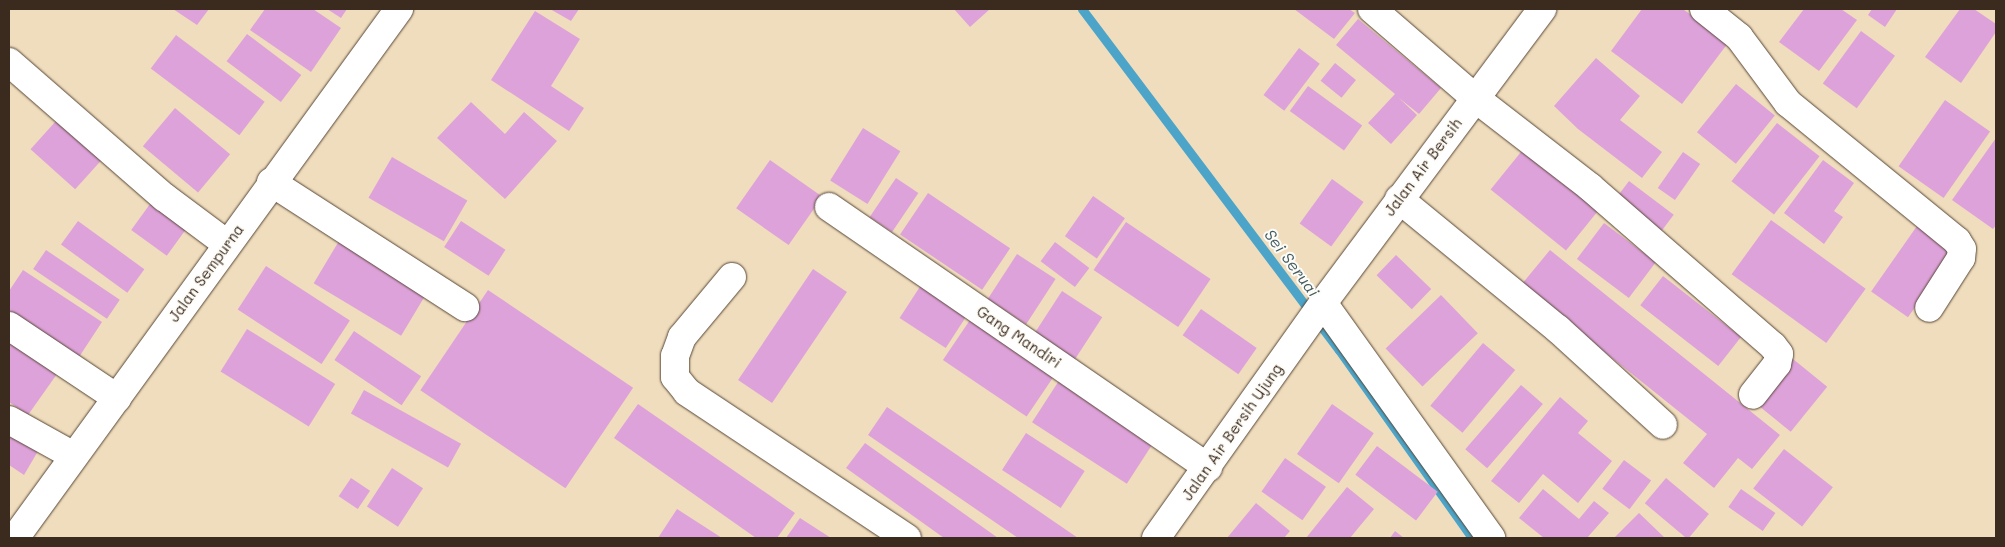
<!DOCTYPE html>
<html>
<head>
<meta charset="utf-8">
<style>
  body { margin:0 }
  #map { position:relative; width:2005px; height:547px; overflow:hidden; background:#f0ddbd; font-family:Mali,sans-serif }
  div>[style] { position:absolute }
  .stream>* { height:9px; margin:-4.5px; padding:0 4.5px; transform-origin:4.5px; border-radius:4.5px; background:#4ca5c9 }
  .building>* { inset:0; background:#dea2da; transform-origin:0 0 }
  .roads { filter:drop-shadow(0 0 1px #564536) drop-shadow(0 0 1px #564536) }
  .minor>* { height:28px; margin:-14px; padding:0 14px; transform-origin:14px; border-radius:14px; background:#fff }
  span { translate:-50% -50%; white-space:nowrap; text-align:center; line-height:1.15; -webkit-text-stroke:4px #fdfcf7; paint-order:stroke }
  .street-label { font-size:15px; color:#3b2a1e }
  .water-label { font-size:16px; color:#425b62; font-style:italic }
  .frame { position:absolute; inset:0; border:10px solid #3b2a1e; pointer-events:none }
</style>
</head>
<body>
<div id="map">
  <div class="stream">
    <div style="left:1082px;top:9px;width:427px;rotate:53deg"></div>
    <div style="left:1339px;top:350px;width:230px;rotate:54.7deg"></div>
  </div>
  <div class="building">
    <div style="clip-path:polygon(173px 9px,209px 9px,197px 25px)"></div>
    <div style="clip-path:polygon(265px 9px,313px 9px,341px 28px,311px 72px,250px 30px)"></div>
    <div style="clip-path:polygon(327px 9px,347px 9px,341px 18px)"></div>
    <div style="clip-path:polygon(550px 9px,579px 9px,571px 21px)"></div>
    <div style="clip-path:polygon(954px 9px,990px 9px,970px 27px)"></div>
    <div style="clip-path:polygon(1294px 9px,1349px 9px,1355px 13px,1334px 39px)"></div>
    <div style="clip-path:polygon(1642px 9px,1683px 9px,1728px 43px,1682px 104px,1611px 51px)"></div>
    <div style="clip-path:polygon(1804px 9px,1841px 9px,1857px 20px,1819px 71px,1779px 42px)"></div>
    <div style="clip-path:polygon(1872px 9px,1897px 9px,1885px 27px,1868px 15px)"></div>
    <div style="clip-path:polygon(1960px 9px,1974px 9px,1996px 24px,1996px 32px,1961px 83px,1925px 57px)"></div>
    <div style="clip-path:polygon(535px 11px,580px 39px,551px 86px,584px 108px,569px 131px,491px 80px)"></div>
    <div style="clip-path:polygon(1358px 19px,1441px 88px,1419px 114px,1399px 98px,1417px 115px,1391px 144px,1368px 123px,1395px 94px,1336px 45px)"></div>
    <div style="left:1861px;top:31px;width:42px;height:65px;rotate:36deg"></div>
    <div style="left:247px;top:34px;width:68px;height:34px;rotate:37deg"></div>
    <div style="left:176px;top:35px;width:111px;height:42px;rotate:37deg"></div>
    <div style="left:1299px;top:48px;width:26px;height:59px;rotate:37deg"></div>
    <div style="clip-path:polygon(1596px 58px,1640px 96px,1620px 120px,1662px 152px,1642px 178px,1578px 129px,1554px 106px)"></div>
    <div style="left:1335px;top:63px;width:27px;height:23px;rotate:39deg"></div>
    <div style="left:1736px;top:84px;width:50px;height:62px;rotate:39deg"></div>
    <div style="left:1308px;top:86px;width:67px;height:31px;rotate:36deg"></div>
    <div style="left:1945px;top:100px;width:55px;height:81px;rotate:35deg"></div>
    <div style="clip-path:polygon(471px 102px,505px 134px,524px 112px,557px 141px,505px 199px,437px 138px)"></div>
    <div style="left:175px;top:108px;width:72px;height:50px;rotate:40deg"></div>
    <div style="left:64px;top:112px;width:60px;height:50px;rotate:42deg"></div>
    <div style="left:1777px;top:123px;width:54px;height:74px;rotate:38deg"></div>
    <div style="left:863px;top:128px;width:44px;height:62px;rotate:32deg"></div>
    <div style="clip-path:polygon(1996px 138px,1996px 225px,1993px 229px,1952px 200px)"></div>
    <div style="left:1529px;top:142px;width:97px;height:61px;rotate:39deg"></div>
    <div style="left:1683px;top:152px;width:21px;height:44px;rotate:35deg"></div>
    <div style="left:392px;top:157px;width:87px;height:47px;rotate:30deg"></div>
    <div style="left:770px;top:160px;width:64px;height:59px;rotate:35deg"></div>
    <div style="clip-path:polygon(1823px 160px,1854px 183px,1834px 211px,1843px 217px,1824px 244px,1784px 213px)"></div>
    <div style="left:896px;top:178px;width:27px;height:47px;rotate:34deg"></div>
    <div style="left:1332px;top:179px;width:39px;height:55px;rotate:36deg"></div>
    <div style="left:1629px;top:181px;width:56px;height:25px;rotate:37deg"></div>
    <div style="left:928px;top:193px;width:99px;height:50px;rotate:34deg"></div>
    <div style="left:1093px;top:196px;width:39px;height:49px;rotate:35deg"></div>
    <div style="left:150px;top:204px;width:44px;height:32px;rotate:36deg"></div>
    <div style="left:1771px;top:220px;width:117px;height:67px;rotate:36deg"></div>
    <div style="left:78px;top:221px;width:82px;height:29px;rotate:36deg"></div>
    <div style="left:461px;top:221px;width:53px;height:31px;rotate:33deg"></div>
    <div style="left:1126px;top:222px;width:102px;height:58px;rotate:34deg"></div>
    <div style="left:1604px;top:223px;width:65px;height:45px;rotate:37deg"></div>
    <div style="left:1917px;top:226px;width:45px;height:80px;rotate:35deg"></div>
    <div style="left:342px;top:236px;width:102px;height:55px;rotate:31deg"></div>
    <div style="left:1055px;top:242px;width:43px;height:24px;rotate:37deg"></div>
    <div style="left:46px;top:250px;width:89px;height:23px;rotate:34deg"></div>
    <div style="clip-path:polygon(1550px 250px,1780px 435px,1752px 469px,1738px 458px,1714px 488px,1683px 463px,1707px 434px,1521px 285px)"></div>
    <div style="left:1017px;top:254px;width:46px;height:54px;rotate:33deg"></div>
    <div style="left:1396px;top:255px;width:49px;height:28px;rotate:44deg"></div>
    <div style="left:266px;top:266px;width:100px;height:52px;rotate:33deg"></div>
    <div style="left:813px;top:269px;width:41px;height:134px;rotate:34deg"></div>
    <div style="clip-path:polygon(23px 270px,102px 322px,79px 357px,9px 310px,9px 291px)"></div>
    <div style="left:1663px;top:276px;width:99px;height:37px;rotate:38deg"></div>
    <div style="left:923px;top:282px;width:55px;height:43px;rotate:33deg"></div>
    <div style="left:488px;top:290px;width:175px;height:121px;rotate:34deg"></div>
    <div style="left:1062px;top:291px;width:48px;height:51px;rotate:33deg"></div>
    <div style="left:1441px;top:295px;width:53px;height:77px;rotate:46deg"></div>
    <div style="left:1201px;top:309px;width:68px;height:32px;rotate:35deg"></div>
    <div style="left:972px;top:317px;width:101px;height:52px;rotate:34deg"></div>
    <div style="left:247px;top:329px;width:104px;height:50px;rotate:32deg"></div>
    <div style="left:354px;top:331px;width:81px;height:35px;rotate:34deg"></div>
    <div style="clip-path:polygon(9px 341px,57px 374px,28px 415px,9px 402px)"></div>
    <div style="left:1483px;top:343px;width:42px;height:82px;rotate:40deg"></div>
    <div style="left:1793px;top:359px;width:44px;height:58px;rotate:39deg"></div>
    <div style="left:1062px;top:376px;width:113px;height:55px;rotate:33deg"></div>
    <div style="left:1521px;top:385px;width:29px;height:85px;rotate:41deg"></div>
    <div style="left:364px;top:390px;width:111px;height:27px;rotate:29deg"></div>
    <div style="clip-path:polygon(1560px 397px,1588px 421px,1578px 433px,1612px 461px,1578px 503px,1543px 474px,1519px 503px,1491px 481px)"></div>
    <div style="clip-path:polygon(638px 404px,795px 513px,777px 538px,756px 538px,614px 438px)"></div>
    <div style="left:1332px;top:404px;width:51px;height:61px;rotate:35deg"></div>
    <div style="clip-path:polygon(887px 407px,1078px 538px,1018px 538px,868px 435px)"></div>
    <div style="clip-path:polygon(9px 426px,41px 446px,24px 475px,9px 465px)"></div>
    <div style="left:1026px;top:433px;width:70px;height:44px;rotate:33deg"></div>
    <div style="clip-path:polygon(865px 443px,998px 538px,944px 538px,846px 468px)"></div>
    <div style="left:1377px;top:446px;width:76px;height:36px;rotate:37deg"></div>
    <div style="left:1784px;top:449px;width:62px;height:50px;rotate:38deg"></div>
    <div style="left:1285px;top:458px;width:50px;height:41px;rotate:35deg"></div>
    <div style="left:1624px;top:460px;width:34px;height:36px;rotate:37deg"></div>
    <div style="left:392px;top:468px;width:37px;height:46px;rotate:33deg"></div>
    <div style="left:351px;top:478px;width:23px;height:22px;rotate:34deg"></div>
    <div style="left:1666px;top:478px;width:56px;height:33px;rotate:40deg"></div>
    <div style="clip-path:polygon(1347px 487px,1374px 509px,1350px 538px,1306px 538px)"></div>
    <div style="clip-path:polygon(1543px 489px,1579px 519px,1594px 501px,1609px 513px,1587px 538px,1544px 538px,1519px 518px)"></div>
    <div style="left:1741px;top:489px;width:42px;height:22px;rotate:35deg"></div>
    <div style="clip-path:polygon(1256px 503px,1290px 531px,1284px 538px,1227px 538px)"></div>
    <div style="clip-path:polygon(677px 509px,722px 538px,658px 538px)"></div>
    <div style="clip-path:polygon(1639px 513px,1665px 538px,1614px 538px)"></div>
    <div style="clip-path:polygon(800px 518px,831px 538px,786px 538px)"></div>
    <div style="clip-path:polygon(1395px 531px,1404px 538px,1390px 538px)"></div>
  </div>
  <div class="roads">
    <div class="minor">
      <div style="left:1372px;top:9px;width:136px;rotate:40.8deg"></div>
      <div style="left:1475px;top:98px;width:145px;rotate:37.7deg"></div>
      <div style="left:1590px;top:187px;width:242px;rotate:41deg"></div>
      <div style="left:1773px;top:346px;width:10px;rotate:53deg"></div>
      <div style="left:1779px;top:354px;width:10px;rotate:101deg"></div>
      <div style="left:1777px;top:364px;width:39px;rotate:128deg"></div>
      <div style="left:1704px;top:9px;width:45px;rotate:38.7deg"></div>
      <div style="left:1739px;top:37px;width:82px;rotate:53.4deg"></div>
      <div style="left:1788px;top:103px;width:218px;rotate:39.2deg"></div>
      <div style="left:1957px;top:241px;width:9px;rotate:58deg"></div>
      <div style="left:1962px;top:249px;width:9px;rotate:96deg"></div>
      <div style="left:1961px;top:258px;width:59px;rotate:122.6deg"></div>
      <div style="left:9px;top:62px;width:206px;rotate:41.1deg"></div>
      <div style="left:164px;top:197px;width:79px;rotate:36.7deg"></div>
      <div style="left:271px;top:182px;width:231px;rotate:32.8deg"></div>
      <div style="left:1399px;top:199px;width:205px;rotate:39.3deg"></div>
      <div style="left:1558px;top:329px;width:142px;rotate:42.4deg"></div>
      <div style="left:829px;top:207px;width:460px;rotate:34.5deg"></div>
      <div style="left:732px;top:277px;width:78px;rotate:129.8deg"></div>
      <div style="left:682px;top:337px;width:20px;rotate:110deg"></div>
      <div style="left:675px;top:356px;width:21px;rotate:90deg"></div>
      <div style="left:675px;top:377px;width:19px;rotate:51deg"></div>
      <div style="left:687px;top:392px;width:264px;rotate:33.6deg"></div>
      <div style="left:1323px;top:303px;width:289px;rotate:54.4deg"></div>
      <div style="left:9px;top:326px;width:130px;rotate:33.7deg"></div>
      <div style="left:9px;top:420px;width:74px;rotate:29deg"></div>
      <div style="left:15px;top:538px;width:654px;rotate:-54.02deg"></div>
      <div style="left:1156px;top:538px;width:288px;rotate:-54.6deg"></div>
      <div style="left:1323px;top:303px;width:367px;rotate:-53.3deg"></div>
    </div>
  </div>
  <div class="street-label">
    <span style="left:1423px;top:167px;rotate:-53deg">Jalan Air Bersih</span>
    <span style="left:206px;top:273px;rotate:-54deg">Jalan Sempurna</span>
    <span style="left:1019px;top:337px;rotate:34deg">Gang Mandiri</span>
    <span style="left:1232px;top:432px;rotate:-55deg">Jalan Air Bersih Ujung</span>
  </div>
  <div class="water-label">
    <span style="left:1292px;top:263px;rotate:53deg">Sei Seruai</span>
  </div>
  <div class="frame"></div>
</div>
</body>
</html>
